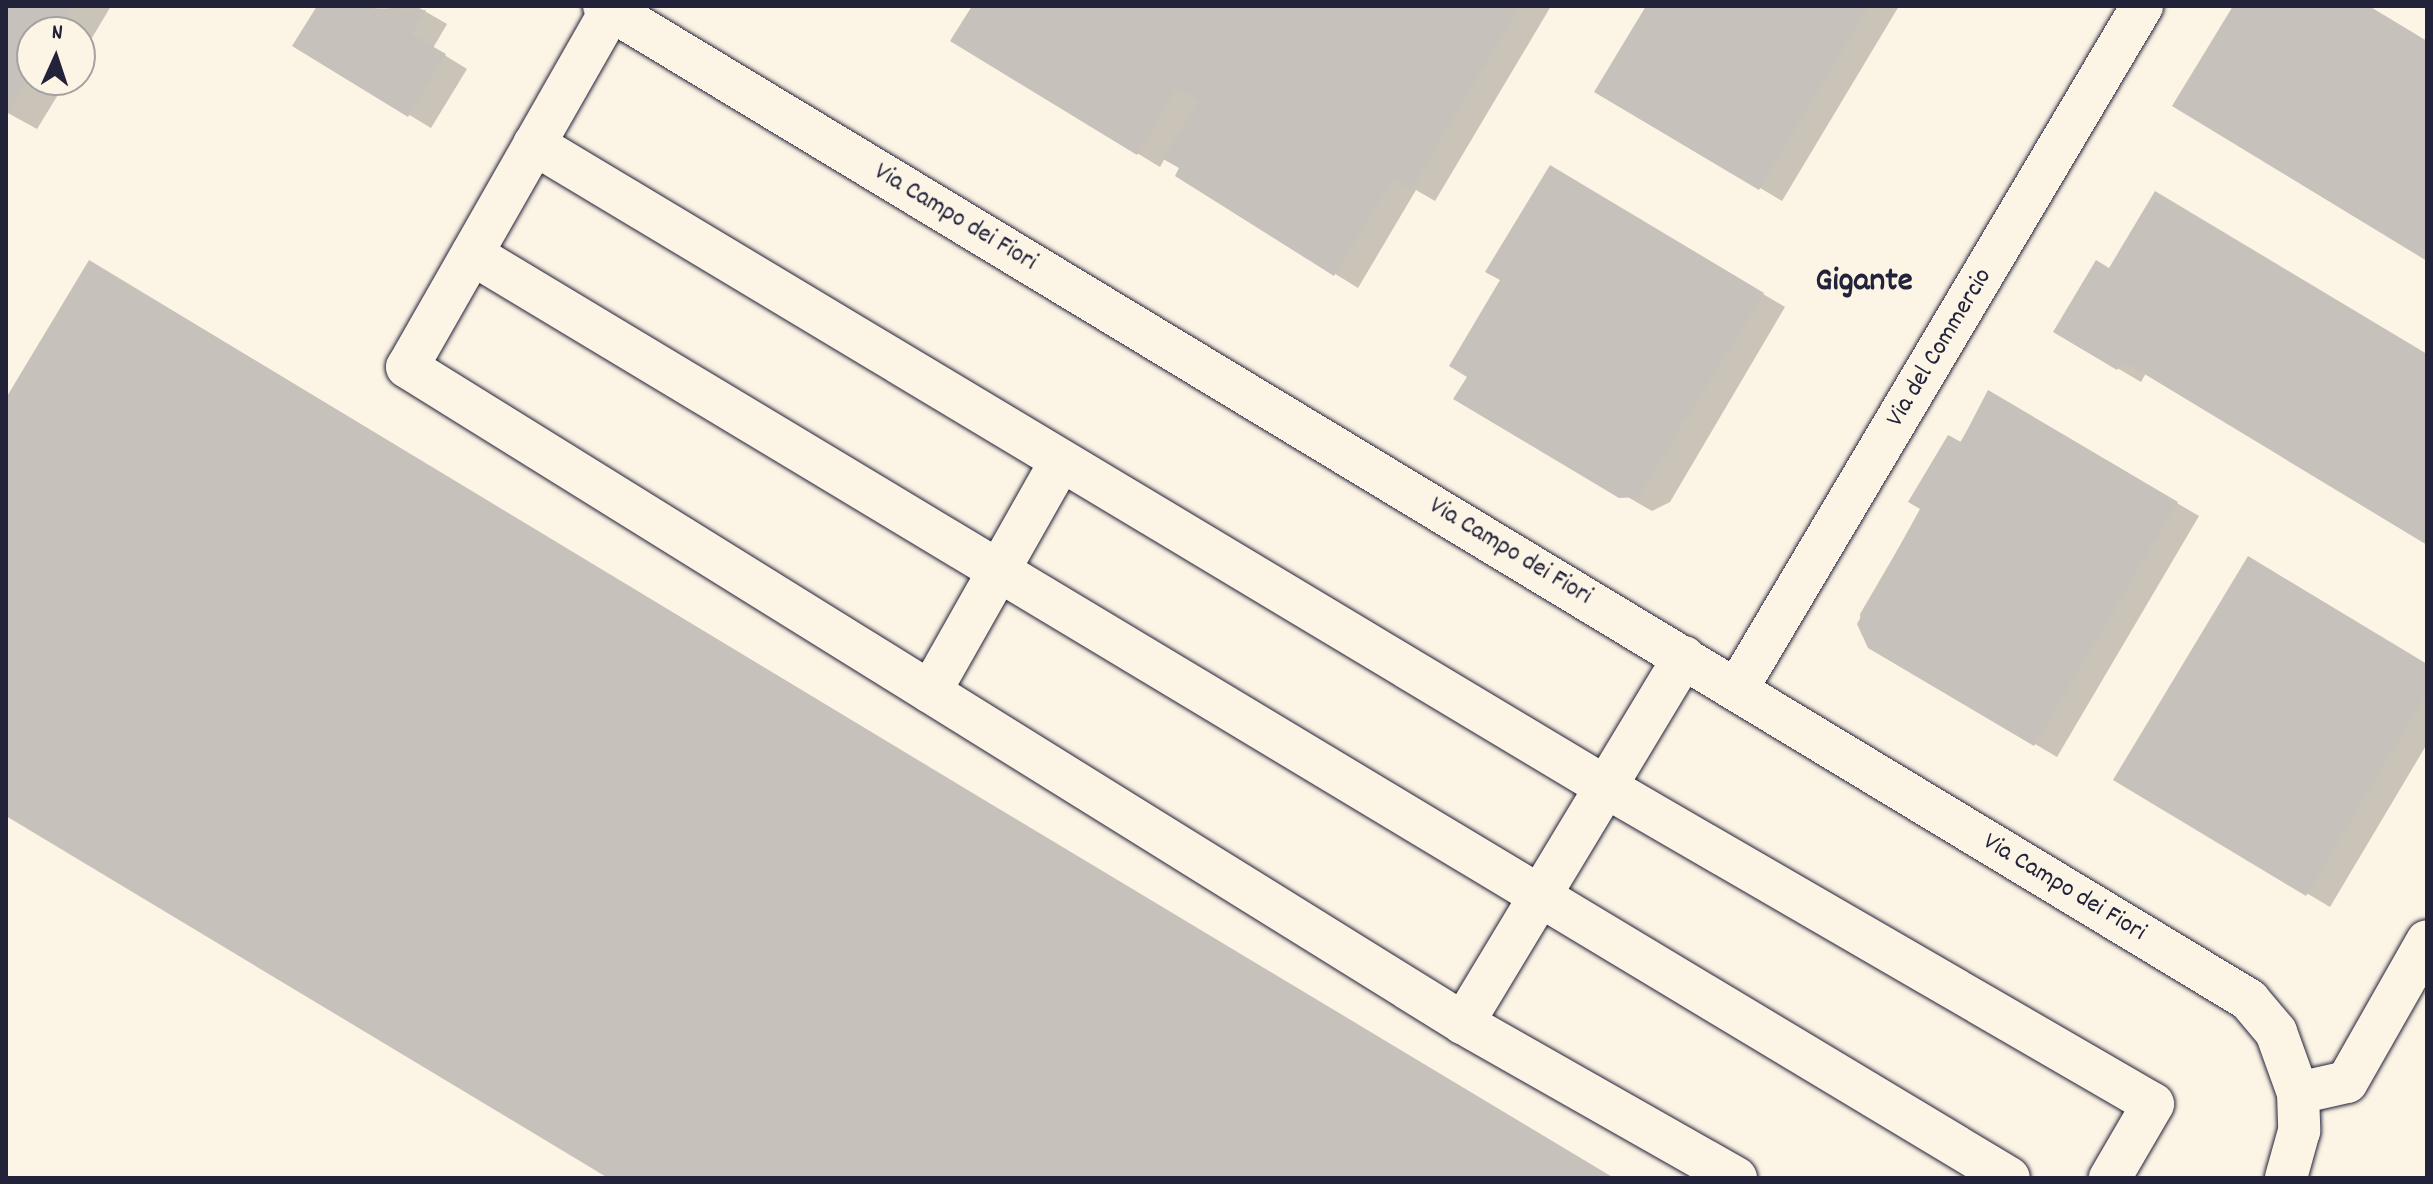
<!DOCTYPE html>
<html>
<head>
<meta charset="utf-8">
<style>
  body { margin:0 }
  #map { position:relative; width:2433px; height:1184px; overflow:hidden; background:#fcf5e5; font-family:Dekko,sans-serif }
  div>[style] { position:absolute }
  .shadow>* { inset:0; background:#0003 }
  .building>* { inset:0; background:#c6c1bb }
  .roads { filter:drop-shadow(0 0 2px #22223b) drop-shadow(0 0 2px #22223b) }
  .minor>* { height:42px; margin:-21px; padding:0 21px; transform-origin:21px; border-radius:21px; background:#fcf5e5 }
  span { translate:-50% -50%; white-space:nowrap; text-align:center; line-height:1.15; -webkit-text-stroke:6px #fcf5e5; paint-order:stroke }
  .street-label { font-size:26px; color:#22223b }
  .district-label { font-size:34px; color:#22223b; font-weight:700 }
  .frame { position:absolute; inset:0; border:8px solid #22223b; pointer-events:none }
  .north { position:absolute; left:16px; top:16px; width:80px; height:80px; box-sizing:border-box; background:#fcf5e5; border:2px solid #a5a1a1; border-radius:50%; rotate:3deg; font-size:22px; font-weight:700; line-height:32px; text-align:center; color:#22223b }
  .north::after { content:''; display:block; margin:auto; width:28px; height:36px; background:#22223b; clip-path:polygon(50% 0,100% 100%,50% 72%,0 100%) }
</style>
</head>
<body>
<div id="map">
  <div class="shadow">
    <div style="clip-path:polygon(6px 6px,111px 6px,80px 58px,80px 32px,32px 32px,32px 80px,67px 80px,37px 129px,6px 112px)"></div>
    <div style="clip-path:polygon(319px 6px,368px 10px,416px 6px,447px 24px,433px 48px,467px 69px,431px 128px,295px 46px)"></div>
    <div style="clip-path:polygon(973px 6px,1551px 6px,1435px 201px,1416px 190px,1358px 288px,1177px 176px,1182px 168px,1165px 158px,1160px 167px,953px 41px)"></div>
    <div style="clip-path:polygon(1648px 6px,1899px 6px,1782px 201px,1597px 91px)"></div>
    <div style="clip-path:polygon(1550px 168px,1785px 307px,1670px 502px,1652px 511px,1456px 398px,1470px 376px)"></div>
    <div style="clip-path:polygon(2110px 271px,2427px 356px,2427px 542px,2146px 373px,2141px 382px,2056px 332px)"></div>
    <div style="clip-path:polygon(1989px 393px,2199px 516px,2057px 757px,1870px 647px,1861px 633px,1860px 614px)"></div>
    <div style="clip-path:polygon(2427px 666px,2427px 744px,2330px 907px,2116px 779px)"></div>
  </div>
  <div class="building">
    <div style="clip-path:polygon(6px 6px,72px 6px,57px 32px,32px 32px,32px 73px,6px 116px)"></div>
    <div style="clip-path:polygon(317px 6px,426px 10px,411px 34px,446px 54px,408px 117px,292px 46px)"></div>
    <div style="clip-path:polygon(972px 6px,1520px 6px,1411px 190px,1393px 178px,1334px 276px,1175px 176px,1179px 168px,1163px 159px,1198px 101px,1177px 88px,1137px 155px,950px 41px)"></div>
    <div style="clip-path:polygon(1646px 6px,1869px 6px,1759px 190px,1594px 92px)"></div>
    <div style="clip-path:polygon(2233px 6px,2369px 6px,2427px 41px,2427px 261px,2172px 106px)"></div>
    <div style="clip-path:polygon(1550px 165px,1764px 293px,1638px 497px,1619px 498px,1453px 399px,1467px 377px,1449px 366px,1500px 280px,1485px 272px)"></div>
    <div style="clip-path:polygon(2155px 191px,2427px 354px,2427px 545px,2123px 361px,2117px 370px,2053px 332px,2096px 260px,2109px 268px)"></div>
    <div style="clip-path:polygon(89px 260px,966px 789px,1614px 1178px,608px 1178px,6px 816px,6px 398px)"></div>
    <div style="clip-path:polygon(1988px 390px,2178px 502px,2034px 746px,1868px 648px,1857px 624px,1920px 509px,1908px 502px,1948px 435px,1961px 442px)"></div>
    <div style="clip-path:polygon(2248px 556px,2427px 664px,2427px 693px,2306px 896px,2113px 780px)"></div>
  </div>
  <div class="roads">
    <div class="minor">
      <div style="left:604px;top:6px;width:1922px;rotate:31.14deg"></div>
      <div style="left:2249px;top:1000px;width:42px;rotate:49.8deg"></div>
      <div style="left:2276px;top:1032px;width:65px;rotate:70.2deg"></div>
      <div style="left:2298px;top:1093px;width:38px;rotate:88deg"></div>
      <div style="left:2299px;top:1131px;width:49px;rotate:105.5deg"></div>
      <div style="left:611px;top:10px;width:411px;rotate:119.7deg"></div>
      <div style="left:407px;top:367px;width:1243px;rotate:31.85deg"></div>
      <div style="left:534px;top:144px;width:1250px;rotate:30.96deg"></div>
      <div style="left:1606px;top:787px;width:632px;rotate:30.09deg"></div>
      <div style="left:2153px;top:1104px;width:86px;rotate:120.2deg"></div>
      <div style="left:472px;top:254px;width:1793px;rotate:31.01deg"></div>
      <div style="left:1684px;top:657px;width:428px;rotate:121.1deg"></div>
      <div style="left:1463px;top:1023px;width:314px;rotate:29.6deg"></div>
      <div style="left:1737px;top:689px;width:794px;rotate:-59.33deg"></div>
      <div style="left:930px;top:692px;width:266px;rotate:-60.5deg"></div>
      <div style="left:2298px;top:1093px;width:50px;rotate:-12.7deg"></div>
      <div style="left:2347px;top:1082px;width:162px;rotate:-60.4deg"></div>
    </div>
  </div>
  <div class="street-label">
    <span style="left:955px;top:218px;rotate:31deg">Via Campo dei Fiori</span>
    <span style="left:1940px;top:348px;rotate:-59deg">Via del Commercio</span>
    <span style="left:1510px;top:552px;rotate:31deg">Via Campo dei Fiori</span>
    <span style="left:2064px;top:888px;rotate:31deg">Via Campo dei Fiori</span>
  </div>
  <div class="district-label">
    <span style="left:1864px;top:283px">Gigante</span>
  </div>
  <div class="frame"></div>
  <div class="north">N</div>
</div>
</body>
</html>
